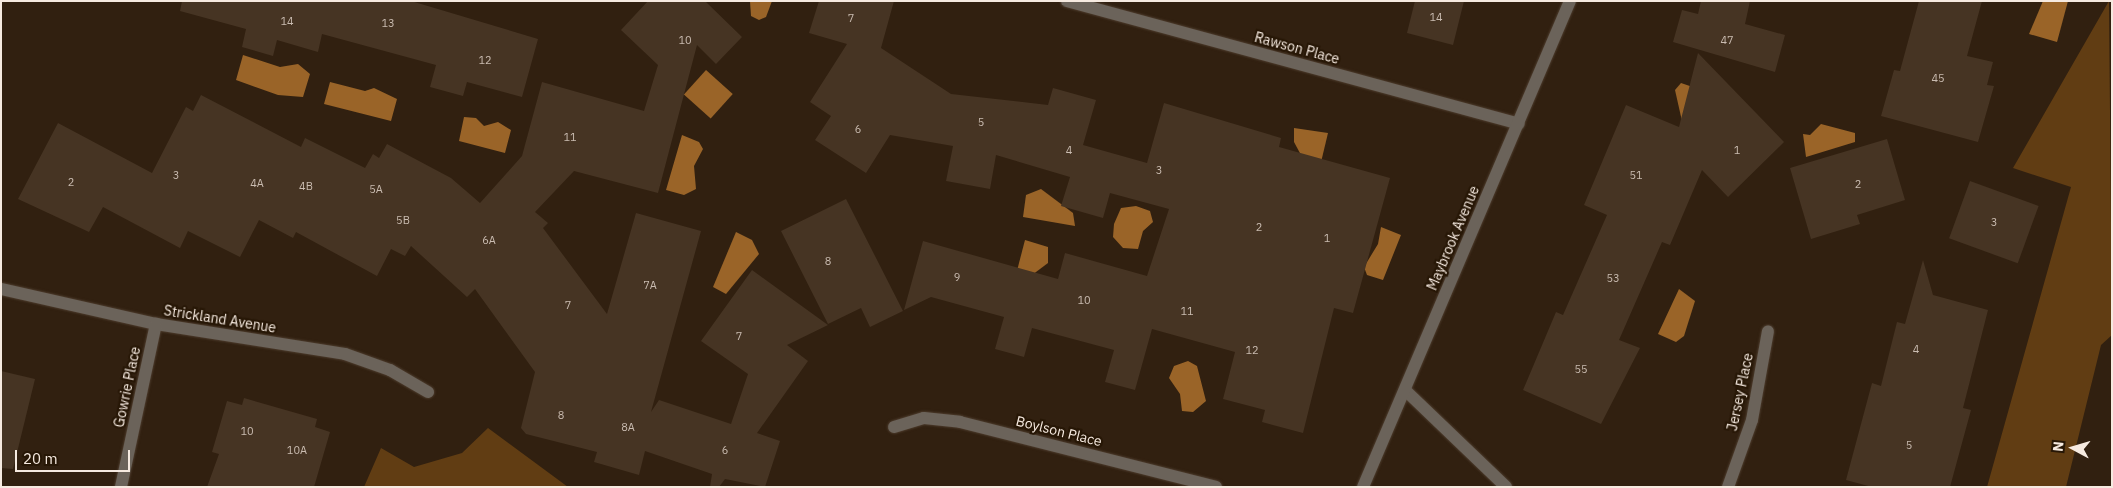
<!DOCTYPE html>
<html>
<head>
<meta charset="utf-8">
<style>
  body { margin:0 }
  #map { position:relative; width:2113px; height:488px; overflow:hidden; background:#312010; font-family:"IBM Plex Sans",sans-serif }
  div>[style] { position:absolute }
  .green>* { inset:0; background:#613d13 }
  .water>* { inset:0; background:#9a6428; transform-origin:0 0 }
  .building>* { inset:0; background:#463423; transform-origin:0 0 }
  .roads { filter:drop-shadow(0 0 1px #4d3c2d) drop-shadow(0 0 1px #4d3c2d) }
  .minor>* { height:12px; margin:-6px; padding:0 6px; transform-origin:6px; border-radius:6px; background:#6b635a }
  span { translate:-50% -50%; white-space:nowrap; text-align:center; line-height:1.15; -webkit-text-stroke:4.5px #271706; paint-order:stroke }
  .number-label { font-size:11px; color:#cabcb1 }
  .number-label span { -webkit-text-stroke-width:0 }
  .street-label { font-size:14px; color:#f6eae0 }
  .frame { position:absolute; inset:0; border:2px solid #f6eae0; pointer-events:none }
  .north { position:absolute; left:2048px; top:423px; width:50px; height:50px; -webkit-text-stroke:4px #271706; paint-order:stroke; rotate:276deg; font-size:14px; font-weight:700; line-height:20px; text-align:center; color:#f6eae0 }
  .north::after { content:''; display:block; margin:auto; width:18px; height:22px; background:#f6eae0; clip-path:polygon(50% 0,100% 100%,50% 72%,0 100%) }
  .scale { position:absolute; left:15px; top:450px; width:115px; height:22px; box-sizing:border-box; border:2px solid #f6eae0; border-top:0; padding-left:6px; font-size:15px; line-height:18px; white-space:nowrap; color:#f6eae0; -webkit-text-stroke:4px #271706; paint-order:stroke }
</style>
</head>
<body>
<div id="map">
  <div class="green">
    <div style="clip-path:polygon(2109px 1px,2112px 335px,2101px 345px,2066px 487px,1987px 487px,2071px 187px,2013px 168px)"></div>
    <div style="clip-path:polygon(488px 428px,568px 487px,364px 487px,381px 448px,414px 467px,462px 453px)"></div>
  </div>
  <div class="water">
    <div style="clip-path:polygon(750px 1px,772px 1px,766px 17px,759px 20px,751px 16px)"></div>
    <div style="clip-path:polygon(2043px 1px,2068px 1px,2057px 42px,2029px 34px)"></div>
    <div style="clip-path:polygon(243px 55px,280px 67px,298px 64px,310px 74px,303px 97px,278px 95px,236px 80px)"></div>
    <div style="left:706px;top:70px;width:36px;height:33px;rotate:42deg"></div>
    <div style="clip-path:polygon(330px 82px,365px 91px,374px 88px,397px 99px,391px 121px,324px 104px)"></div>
    <div style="clip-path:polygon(1681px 83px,1722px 97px,1684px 130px,1675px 90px)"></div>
    <div style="clip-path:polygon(464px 117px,476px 118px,484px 126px,498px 122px,511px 130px,505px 153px,459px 141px)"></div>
    <div style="clip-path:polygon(1821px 124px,1855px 133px,1855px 142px,1806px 157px,1803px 134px,1810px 135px)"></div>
    <div style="clip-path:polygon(1294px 128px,1328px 133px,1316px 183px,1294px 142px)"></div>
    <div style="clip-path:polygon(682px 135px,699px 142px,703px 149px,694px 166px,696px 189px,684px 195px,666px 190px)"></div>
    <div style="clip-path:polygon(1041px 189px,1073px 213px,1075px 226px,1023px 217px,1026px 195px)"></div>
    <div style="clip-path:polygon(1136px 206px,1150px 211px,1153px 222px,1143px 231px,1138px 249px,1123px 248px,1113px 237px,1114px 224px,1121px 208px)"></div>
    <div style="clip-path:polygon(1381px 227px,1401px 235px,1383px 280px,1367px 275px,1364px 267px,1378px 244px)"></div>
    <div style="clip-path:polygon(736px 232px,752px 240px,759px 254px,726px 294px,713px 287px)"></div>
    <div style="clip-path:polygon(1025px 240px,1048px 247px,1048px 263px,1012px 290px)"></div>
    <div style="clip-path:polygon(1679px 289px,1695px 301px,1684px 336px,1676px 342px,1658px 334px)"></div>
    <div style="clip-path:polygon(1188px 361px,1197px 366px,1206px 401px,1193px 412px,1182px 411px,1180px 394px,1169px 378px,1174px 366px)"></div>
  </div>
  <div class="building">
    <div style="clip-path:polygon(182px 1px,411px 1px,538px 39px,522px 97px,467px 82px,463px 96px,430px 87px,436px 65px,322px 34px,318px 52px,277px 40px,273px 56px,242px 47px,246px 29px,180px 11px)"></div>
    <div style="clip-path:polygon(648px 1px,705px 1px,742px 37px,716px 64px,697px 45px,658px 193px,574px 171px,535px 212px,548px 223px,543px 228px,607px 314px,636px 213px,701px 231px,651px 412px,659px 400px,731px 424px,748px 374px,701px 341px,752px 270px,828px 325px,787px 345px,808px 361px,757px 433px,780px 441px,765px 487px,725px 479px,719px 487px,710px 487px,712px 474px,645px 451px,639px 475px,594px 462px,597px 452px,526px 434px,521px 428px,535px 372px,475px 289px,467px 297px,411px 246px,405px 256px,391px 249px,377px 276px,296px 232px,293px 238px,259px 220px,240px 257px,188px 231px,180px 248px,103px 207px,89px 232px,18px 199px,58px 123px,152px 173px,186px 107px,193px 111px,201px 95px,301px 147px,305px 138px,365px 168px,373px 154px,379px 158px,387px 144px,451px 178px,480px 203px,522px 156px,542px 82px,644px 111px,658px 65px,621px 30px)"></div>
    <div style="clip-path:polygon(819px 1px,894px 1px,881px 48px,951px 94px,1048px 105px,1053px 88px,1096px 100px,1083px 145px,1147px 163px,1164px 103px,1281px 138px,1279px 147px,1390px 178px,1353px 313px,1334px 308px,1303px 433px,1262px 422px,1265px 410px,1223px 399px,1235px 352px,1152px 329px,1135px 390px,1105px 382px,1114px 350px,1032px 328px,1024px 357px,995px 349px,1004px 317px,931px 297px,904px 310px,923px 241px,1058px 279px,1065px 253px,1147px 276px,1169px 209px,1110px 193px,1103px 218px,1061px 206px,1070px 177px,996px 155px,990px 189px,946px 181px,953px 146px,890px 135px,866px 173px,815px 140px,831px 116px,810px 102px,847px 44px,809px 33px)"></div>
    <div style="clip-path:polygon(1415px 1px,1464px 1px,1453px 45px,1407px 33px)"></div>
    <div style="clip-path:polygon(1701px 1px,1750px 1px,1745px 24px,1785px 35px,1775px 72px,1673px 42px,1682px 10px,1698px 14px)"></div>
    <div style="clip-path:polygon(1919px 1px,1982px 1px,1967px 56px,1993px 62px,1987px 85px,1994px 86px,1978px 142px,1881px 116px,1894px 70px,1900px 71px)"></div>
    <div style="clip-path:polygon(1698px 53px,1784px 142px,1728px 197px,1702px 170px,1670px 245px,1662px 242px,1619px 340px,1640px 348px,1601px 424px,1523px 390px,1556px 312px,1563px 315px,1607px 215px,1584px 205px,1626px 105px,1679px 127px)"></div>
    <div style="clip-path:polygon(1887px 139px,1905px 200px,1857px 215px,1860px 224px,1811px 239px,1790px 168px)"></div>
    <div style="left:1970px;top:181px;width:73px;height:61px;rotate:20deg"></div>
    <div style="clip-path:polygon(846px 199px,903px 311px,870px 327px,861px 308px,828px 324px,781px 231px)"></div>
    <div style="clip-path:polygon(1923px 260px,1933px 295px,1988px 310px,1963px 408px,1971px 410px,1950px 487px,1872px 487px,1846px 480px,1872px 383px,1881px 386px,1897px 322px,1905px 324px)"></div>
    <div style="clip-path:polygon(1px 371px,35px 379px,13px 469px,1px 468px)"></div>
    <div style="clip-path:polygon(244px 398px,317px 419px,315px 427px,330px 432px,314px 487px,207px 487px,219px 454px,212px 452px,227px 401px,242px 405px)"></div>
  </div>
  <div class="roads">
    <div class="minor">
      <div style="left:1067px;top:1px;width:468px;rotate:15.2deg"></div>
      <div style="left:1px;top:289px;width:159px;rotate:12.7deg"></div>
      <div style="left:156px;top:324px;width:191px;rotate:9deg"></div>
      <div style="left:345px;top:354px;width:48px;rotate:19.6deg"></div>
      <div style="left:390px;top:370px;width:44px;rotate:30.1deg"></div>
      <div style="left:1405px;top:390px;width:140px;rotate:43.8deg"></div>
      <div style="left:894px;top:427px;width:31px;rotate:-17deg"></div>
      <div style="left:924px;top:418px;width:36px;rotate:6deg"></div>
      <div style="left:960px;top:422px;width:264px;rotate:14.2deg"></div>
      <div style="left:121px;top:487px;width:167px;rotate:-77.9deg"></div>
      <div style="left:1363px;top:487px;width:528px;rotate:-66.93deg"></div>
      <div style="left:1728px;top:487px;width:71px;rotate:-70.3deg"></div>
      <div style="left:1752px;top:420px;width:90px;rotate:-79.8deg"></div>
    </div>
  </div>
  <div class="number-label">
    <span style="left:1436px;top:17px">14</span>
    <span style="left:851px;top:18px">7</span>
    <span style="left:287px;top:21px">14</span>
    <span style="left:388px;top:23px">13</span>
    <span style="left:685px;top:40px">10</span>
    <span style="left:1727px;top:40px">47</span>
    <span style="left:485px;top:60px">12</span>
    <span style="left:1938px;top:78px">45</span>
    <span style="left:981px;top:122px">5</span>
    <span style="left:858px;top:129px">6</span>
    <span style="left:570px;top:137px">11</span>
    <span style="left:1069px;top:150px">4</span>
    <span style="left:1737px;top:150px">1</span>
    <span style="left:1159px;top:170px">3</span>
    <span style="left:176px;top:175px">3</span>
    <span style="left:1636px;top:175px">51</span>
    <span style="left:71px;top:182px">2</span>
    <span style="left:257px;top:183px">4A</span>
    <span style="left:1858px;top:184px">2</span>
    <span style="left:306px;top:186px">4B</span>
    <span style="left:376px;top:189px">5A</span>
    <span style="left:403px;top:220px">5B</span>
    <span style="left:1994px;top:222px">3</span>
    <span style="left:1259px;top:227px">2</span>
    <span style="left:1327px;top:238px">1</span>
    <span style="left:489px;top:240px">6A</span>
    <span style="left:828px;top:261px">8</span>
    <span style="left:957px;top:277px">9</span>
    <span style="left:1613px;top:278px">53</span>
    <span style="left:650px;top:285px">7A</span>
    <span style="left:1084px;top:300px">10</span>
    <span style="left:568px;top:305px">7</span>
    <span style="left:1187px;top:311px">11</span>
    <span style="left:739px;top:336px">7</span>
    <span style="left:1916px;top:349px">4</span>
    <span style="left:1252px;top:350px">12</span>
    <span style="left:1581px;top:369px">55</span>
    <span style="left:561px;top:415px">8</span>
    <span style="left:628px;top:427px">8A</span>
    <span style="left:247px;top:431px">10</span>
    <span style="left:1909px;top:445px">5</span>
    <span style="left:297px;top:450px">10A</span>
    <span style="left:725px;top:450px">6</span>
  </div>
  <div class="street-label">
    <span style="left:1297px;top:48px;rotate:15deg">Rawson Place</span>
    <span style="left:1453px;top:238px;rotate:-67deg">Maybrook Avenue</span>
    <span style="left:220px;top:319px;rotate:9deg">Strickland Avenue</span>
    <span style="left:127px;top:387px;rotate:-78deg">Gowrie Place</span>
    <span style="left:1740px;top:392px;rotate:-78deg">Jersey Place</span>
    <span style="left:1059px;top:431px;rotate:14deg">Boylson Place</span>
  </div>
  <div class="frame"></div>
  <div class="north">N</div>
  <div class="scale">20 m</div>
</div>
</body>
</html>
